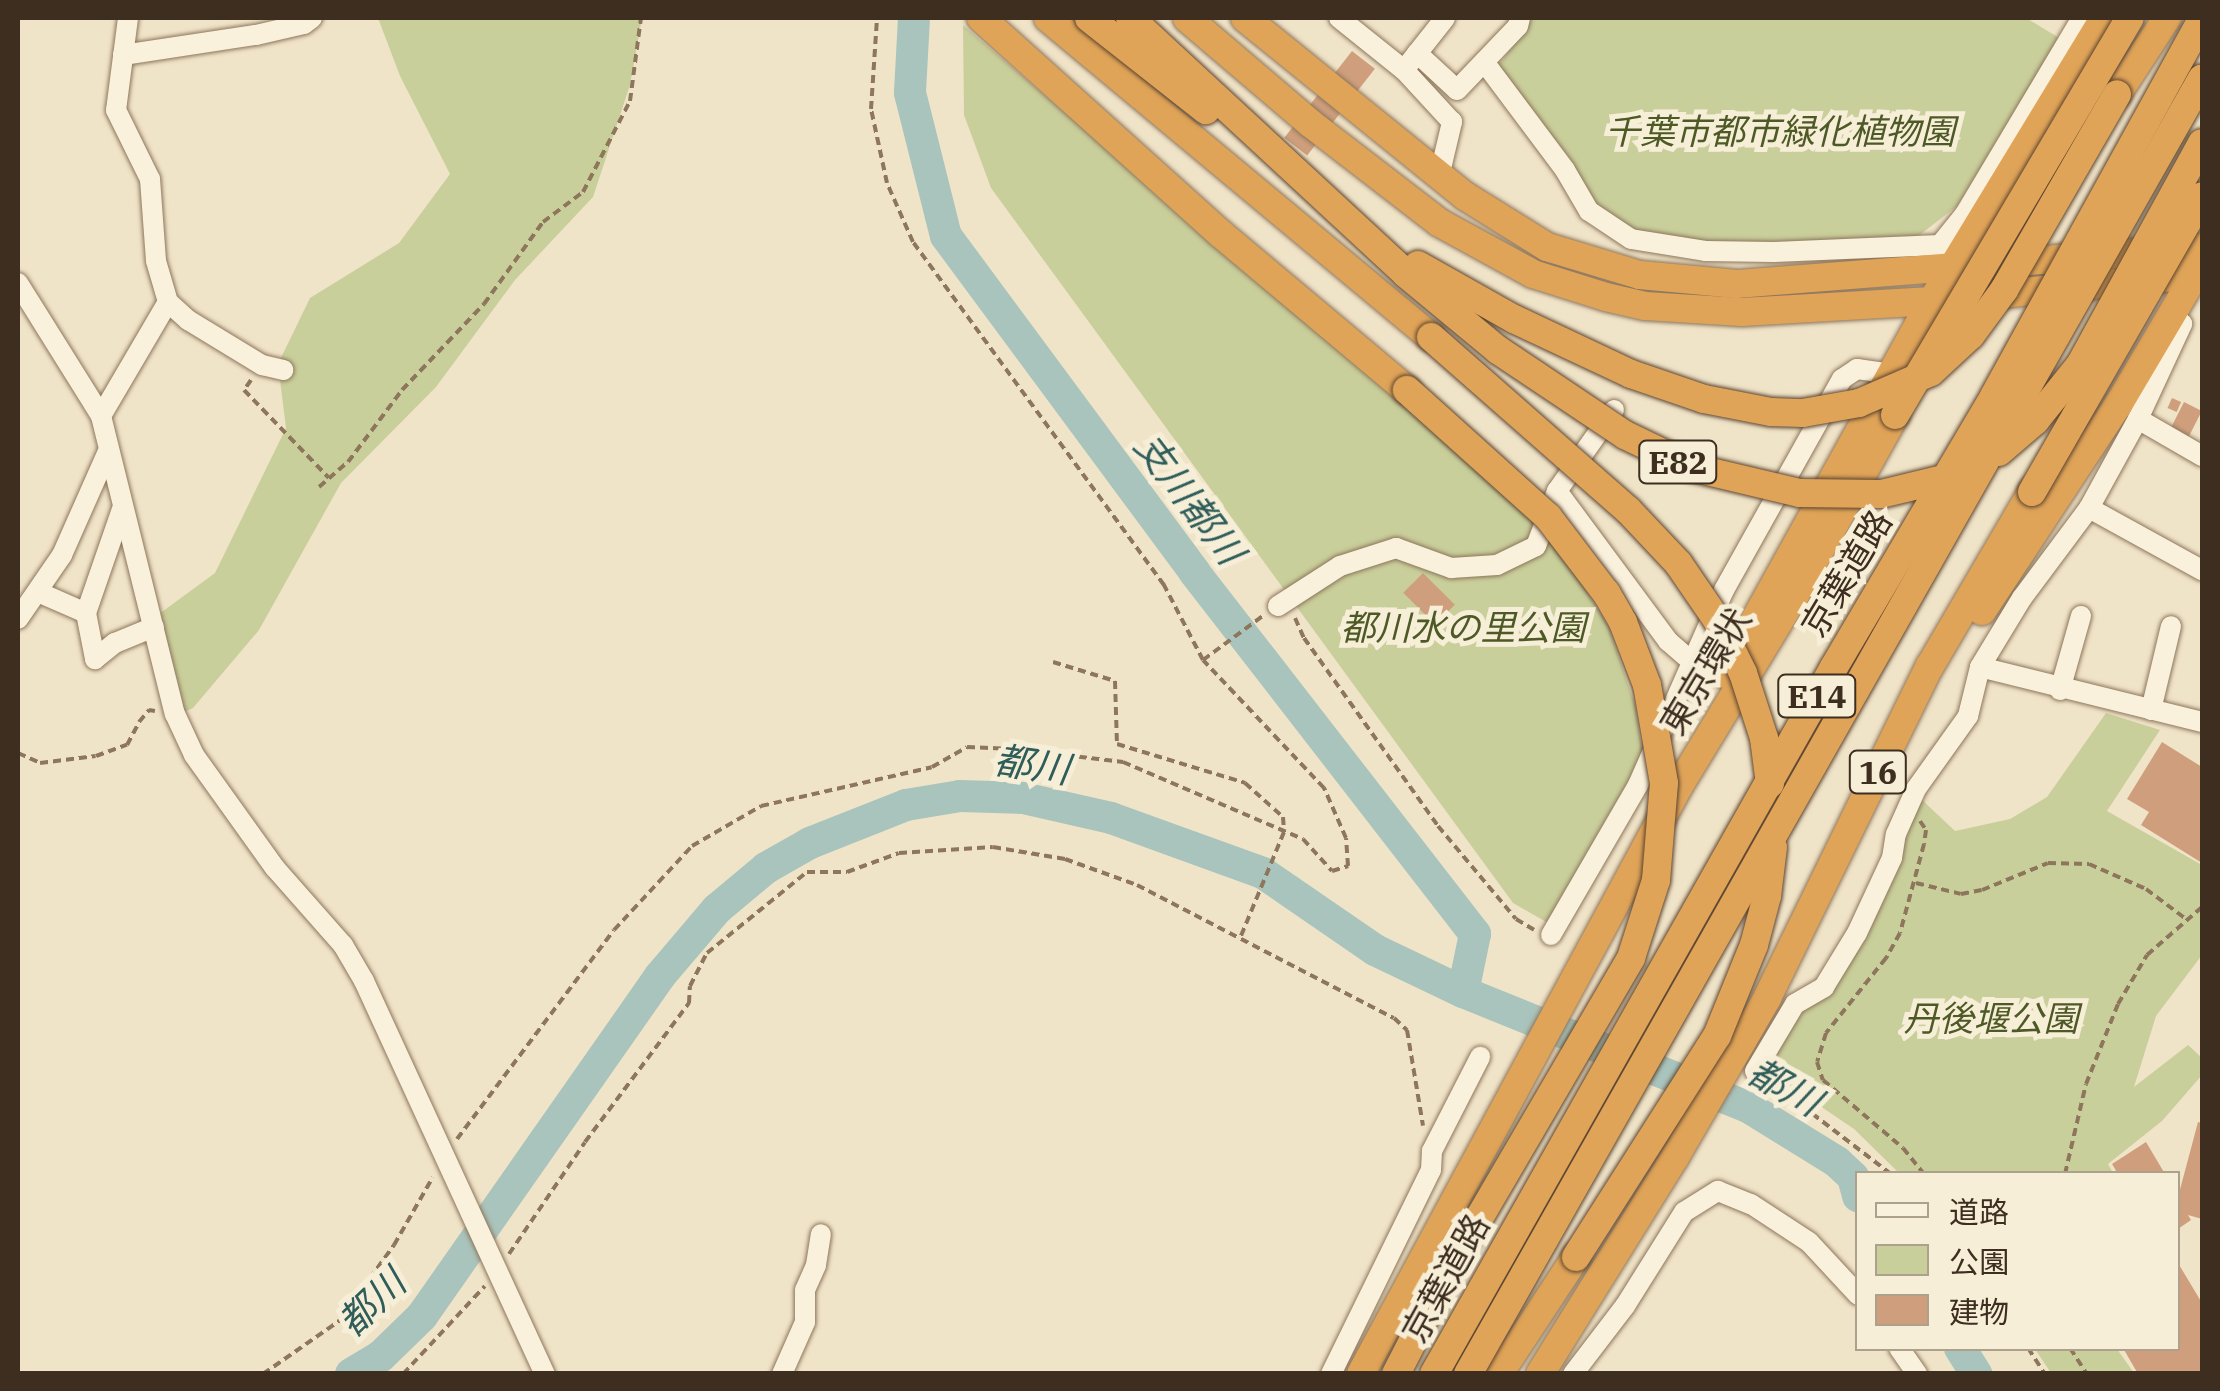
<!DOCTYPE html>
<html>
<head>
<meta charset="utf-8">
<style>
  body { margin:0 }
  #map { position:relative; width:2220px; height:1391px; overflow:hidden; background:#f0e4c8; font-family:"IBM Plex Serif","Noto Sans JP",serif }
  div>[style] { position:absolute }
  .green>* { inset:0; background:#c9cf9b }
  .river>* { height:32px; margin:-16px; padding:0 16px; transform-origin:16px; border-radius:16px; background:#a9c4bc }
  .building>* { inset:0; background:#cf9f7d; transform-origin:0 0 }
  .path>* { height:4px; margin-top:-2px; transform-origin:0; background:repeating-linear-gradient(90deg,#8d765c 0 8px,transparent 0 13px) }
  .roads { filter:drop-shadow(0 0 2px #8d765c) drop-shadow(0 0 2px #8d765c) }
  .minor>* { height:20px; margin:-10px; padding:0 10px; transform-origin:10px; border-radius:10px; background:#faf1dc }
  .highway>* { height:28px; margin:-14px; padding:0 14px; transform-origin:14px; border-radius:14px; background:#e0a458 }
  .bridges { filter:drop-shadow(0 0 2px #5b4430) drop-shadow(0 0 2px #5b4430) }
  .highway-bridge>* { height:28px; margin:-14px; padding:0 14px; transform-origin:14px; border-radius:14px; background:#e0a458 }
  span { translate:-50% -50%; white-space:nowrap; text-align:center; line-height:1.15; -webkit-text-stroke:10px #f7eed8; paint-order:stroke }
  .shield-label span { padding:2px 8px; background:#f7eed8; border:2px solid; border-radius:8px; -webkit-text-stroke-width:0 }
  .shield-label { font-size:32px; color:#3d2e20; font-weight:700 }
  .park-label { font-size:35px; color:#4d5a26; font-style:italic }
  .street-label { font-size:35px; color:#3d2e20 }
  .water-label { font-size:38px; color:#2f5d5a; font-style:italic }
  .frame { position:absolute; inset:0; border:20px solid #3d2e20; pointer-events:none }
  .legend { position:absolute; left:1855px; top:1171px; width:325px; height:180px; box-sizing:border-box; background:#f7eed8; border:2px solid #ada18e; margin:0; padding:12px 18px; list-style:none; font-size:30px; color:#3d2e20 }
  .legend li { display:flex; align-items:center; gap:20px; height:50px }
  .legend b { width:50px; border:2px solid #ada18e }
</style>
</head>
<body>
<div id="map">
  <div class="green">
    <div style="clip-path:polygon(378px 18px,642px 18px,630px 85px,593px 197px,515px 280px,436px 387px,341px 483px,259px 630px,193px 708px,167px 719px,155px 617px,215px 573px,286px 428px,278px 364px,310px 298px,399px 243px,450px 174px,400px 76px)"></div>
    <div style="clip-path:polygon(1528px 18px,2026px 18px,2061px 39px,1957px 206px,1912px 241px,1699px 244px,1631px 229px,1609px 217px,1593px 201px,1569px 158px,1499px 65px,1529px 24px)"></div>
    <div style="clip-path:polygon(963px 25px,1512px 498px,1566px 558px,1609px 628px,1635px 705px,1644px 764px,1548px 923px,1513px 903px,991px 188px,964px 115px)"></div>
    <div style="clip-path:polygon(2106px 713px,2160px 730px,2107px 811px,2202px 865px,2202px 955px,2156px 1016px,2134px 1087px,2188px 1045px,2202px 1058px,2202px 1075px,2162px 1121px,2108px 1164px,2113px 1173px,1899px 1173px,1854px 1129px,1764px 1068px,1804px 1005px,1814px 1000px,1920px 798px,1955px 831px,2010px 819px,2047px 797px)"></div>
    <div style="clip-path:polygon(2035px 1349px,2117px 1349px,2134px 1373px,2051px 1373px)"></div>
  </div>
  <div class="river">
    <div style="left:914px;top:18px;width:75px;rotate:93.1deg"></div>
    <div style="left:910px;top:93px;width:147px;rotate:75.9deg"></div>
    <div style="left:946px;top:236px;width:419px;rotate:53.5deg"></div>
    <div style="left:1195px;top:573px;width:457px;rotate:52.2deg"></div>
    <div style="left:1475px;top:934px;width:59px;rotate:101.7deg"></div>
    <div style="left:1960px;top:1348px;width:31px;rotate:58deg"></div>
    <div style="left:351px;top:1374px;width:35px;rotate:-31deg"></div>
    <div style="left:381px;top:1356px;width:57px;rotate:-44.3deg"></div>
    <div style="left:422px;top:1316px;width:415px;rotate:-55deg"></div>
    <div style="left:660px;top:976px;width:88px;rotate:-49.6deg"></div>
    <div style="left:717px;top:909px;width:64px;rotate:-39.9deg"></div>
    <div style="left:766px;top:868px;width:51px;rotate:-29.6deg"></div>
    <div style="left:810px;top:843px;width:103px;rotate:-21.6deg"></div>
    <div style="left:906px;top:805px;width:55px;rotate:-9.5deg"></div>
    <div style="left:960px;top:796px;width:63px;rotate:1.8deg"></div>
    <div style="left:1023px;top:798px;width:90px;rotate:12.8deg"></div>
    <div style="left:1111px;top:818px;width:162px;rotate:19.9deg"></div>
    <div style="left:1263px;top:873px;width:136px;rotate:34.5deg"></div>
    <div style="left:1375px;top:950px;width:98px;rotate:25.5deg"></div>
    <div style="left:1463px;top:992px;width:307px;rotate:22deg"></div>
    <div style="left:1748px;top:1107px;width:105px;rotate:31.7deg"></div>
    <div style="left:1837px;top:1162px;width:22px;rotate:43deg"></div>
    <div style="left:1853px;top:1177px;width:20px;rotate:75deg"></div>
  </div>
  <div class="building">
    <div style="left:1352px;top:51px;width:29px;height:110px;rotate:38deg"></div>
    <div style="left:2172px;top:398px;width:10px;height:11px;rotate:24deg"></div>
    <div style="left:2184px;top:402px;width:20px;height:28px;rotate:27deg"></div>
    <div style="left:1423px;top:573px;width:45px;height:28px;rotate:45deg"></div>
    <div style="clip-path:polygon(2162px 742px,2202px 767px,2202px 863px,2141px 825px,2149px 812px,2127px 799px)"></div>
    <div style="clip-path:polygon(2198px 1122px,2202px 1123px,2202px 1219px,2188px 1215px,2191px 1220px,2178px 1229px,2178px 1197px)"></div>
    <div style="clip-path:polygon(2146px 1142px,2165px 1174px,2118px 1174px,2112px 1164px)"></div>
    <div style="clip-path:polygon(2178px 1263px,2202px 1303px,2202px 1374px,2138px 1374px,2123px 1348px,2178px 1348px)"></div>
  </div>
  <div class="path">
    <div style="left:251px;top:380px;width:12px;rotate:125deg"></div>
    <div style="left:244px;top:390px;width:122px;rotate:46deg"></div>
    <div style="left:319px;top:487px;width:38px;rotate:-41deg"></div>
    <div style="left:348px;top:462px;width:90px;rotate:-53.1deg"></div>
    <div style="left:402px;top:390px;width:119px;rotate:-46.4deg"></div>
    <div style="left:484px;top:304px;width:101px;rotate:-54.3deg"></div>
    <div style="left:543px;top:222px;width:50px;rotate:-36.9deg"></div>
    <div style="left:583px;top:192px;width:102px;rotate:-62.7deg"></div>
    <div style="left:630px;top:101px;width:84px;rotate:-82.5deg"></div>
    <div style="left:1295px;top:618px;width:22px;rotate:66deg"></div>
    <div style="left:1304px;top:638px;width:231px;rotate:54.5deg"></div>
    <div style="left:1438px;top:826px;width:121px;rotate:50deg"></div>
    <div style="left:1516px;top:919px;width:21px;rotate:31deg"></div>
    <div style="left:1203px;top:660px;width:76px;rotate:-36.4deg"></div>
    <div style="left:1053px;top:662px;width:65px;rotate:17deg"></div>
    <div style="left:1115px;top:681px;width:63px;rotate:88.2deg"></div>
    <div style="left:1117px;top:744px;width:134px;rotate:16.9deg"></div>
    <div style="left:1245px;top:783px;width:51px;rotate:41.8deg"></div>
    <div style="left:1283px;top:817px;width:15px;rotate:86deg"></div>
    <div style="left:1284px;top:832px;width:115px;rotate:112.5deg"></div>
    <div style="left:18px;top:753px;width:24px;rotate:24deg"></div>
    <div style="left:40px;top:763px;width:56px;rotate:-7.1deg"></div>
    <div style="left:96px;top:756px;width:33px;rotate:-20deg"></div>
    <div style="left:127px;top:745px;width:26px;rotate:-62deg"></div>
    <div style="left:139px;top:722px;width:16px;rotate:-50deg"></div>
    <div style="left:149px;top:710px;width:6px;rotate:9deg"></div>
    <div style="left:1920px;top:821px;width:11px;rotate:56deg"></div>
    <div style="left:1926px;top:830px;width:14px;rotate:98deg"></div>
    <div style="left:1924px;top:844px;width:92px;rotate:105.1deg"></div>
    <div style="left:1900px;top:933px;width:29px;rotate:119deg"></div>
    <div style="left:1886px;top:958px;width:96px;rotate:128.7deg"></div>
    <div style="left:1826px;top:1033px;width:30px;rotate:107deg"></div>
    <div style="left:1817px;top:1062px;width:19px;rotate:72deg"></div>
    <div style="left:1823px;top:1080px;width:105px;rotate:40.4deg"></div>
    <div style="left:1903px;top:1148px;width:33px;rotate:51deg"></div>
    <div style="left:1916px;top:883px;width:46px;rotate:13.7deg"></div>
    <div style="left:1961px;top:894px;width:21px;rotate:-11deg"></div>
    <div style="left:1982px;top:890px;width:71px;rotate:-22.2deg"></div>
    <div style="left:2048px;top:863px;width:41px;rotate:1.4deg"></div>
    <div style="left:2089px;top:864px;width:62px;rotate:23.7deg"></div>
    <div style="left:2146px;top:889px;width:50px;rotate:36.9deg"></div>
    <div style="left:1771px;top:1082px;width:151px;rotate:37.5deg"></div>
    <div style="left:457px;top:1139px;width:261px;rotate:-53.1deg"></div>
    <div style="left:614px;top:930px;width:115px;rotate:-47.1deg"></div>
    <div style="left:692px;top:846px;width:80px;rotate:-30.1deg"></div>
    <div style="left:761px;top:806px;width:175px;rotate:-12.8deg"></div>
    <div style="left:932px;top:767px;width:40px;rotate:-29.7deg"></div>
    <div style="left:967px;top:747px;width:47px;rotate:2.4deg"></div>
    <div style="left:1014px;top:749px;width:110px;rotate:6.8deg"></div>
    <div style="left:1123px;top:762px;width:196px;rotate:23.2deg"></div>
    <div style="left:1303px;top:839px;width:43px;rotate:47.8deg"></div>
    <div style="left:1332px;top:871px;width:17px;rotate:-17deg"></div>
    <div style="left:1348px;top:866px;width:28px;rotate:-94deg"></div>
    <div style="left:1346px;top:838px;width:55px;rotate:-113.7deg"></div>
    <div style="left:1324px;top:788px;width:176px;rotate:-133.4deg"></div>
    <div style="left:1203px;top:660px;width:85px;rotate:-117.5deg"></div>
    <div style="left:1164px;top:585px;width:425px;rotate:-126.2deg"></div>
    <div style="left:913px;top:242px;width:64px;rotate:-113.8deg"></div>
    <div style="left:887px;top:183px;width:76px;rotate:-102.2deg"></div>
    <div style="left:871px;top:109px;width:91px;rotate:-86.2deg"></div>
    <div style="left:2065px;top:1174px;width:92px;rotate:-76.9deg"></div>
    <div style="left:2086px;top:1084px;width:86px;rotate:-68.2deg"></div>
    <div style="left:2118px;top:1004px;width:57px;rotate:-59.4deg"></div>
    <div style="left:2147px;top:955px;width:73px;rotate:-41.1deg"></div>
    <div style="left:509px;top:1254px;width:135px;rotate:-55.8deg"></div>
    <div style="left:585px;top:1142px;width:174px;rotate:-53.2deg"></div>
    <div style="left:689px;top:1003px;width:17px;rotate:-87deg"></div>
    <div style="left:690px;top:986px;width:37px;rotate:-63deg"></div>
    <div style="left:707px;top:953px;width:129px;rotate:-39deg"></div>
    <div style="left:807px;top:872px;width:40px"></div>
    <div style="left:847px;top:872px;width:55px;rotate:-20.1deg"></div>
    <div style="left:899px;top:853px;width:94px;rotate:-3.7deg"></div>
    <div style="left:993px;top:847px;width:73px;rotate:9.5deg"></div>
    <div style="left:1065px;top:859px;width:77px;rotate:19.9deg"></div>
    <div style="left:1137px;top:885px;width:289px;rotate:27.4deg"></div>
    <div style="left:1394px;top:1018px;width:18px;rotate:43deg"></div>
    <div style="left:1407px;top:1030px;width:97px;rotate:80.5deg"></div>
    <div style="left:2028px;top:1348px;width:31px;rotate:57deg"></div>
    <div style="left:2070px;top:1348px;width:31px;rotate:57deg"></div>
    <div style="left:263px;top:1374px;width:93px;rotate:-34.9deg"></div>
    <div style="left:339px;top:1321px;width:94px;rotate:-54.1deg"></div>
    <div style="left:394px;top:1245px;width:78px;rotate:-60.2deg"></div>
    <div style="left:403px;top:1374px;width:120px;rotate:-47deg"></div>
  </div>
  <div class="roads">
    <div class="minor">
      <div style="left:128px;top:18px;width:93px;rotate:97.4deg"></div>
      <div style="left:116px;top:110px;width:77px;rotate:63.8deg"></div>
      <div style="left:150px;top:179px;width:82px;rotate:85.8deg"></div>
      <div style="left:156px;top:261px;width:43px;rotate:73.7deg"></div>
      <div style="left:168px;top:302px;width:27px;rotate:42deg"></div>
      <div style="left:188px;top:320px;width:87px;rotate:31.3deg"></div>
      <div style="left:262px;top:365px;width:22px;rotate:13deg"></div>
      <div style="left:1339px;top:18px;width:83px;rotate:38.7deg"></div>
      <div style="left:1417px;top:53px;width:54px;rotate:42.8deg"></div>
      <div style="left:1457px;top:90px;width:88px;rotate:-46.4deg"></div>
      <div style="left:1518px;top:26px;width:8px;rotate:-76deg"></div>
      <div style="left:123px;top:55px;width:134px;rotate:-8.6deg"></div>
      <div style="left:256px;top:35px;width:49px;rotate:-12.9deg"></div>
      <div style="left:304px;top:24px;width:10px;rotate:-37deg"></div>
      <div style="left:1485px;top:63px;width:134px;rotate:53.2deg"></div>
      <div style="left:1565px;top:170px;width:48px;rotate:59.7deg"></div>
      <div style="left:1589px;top:211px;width:50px;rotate:33.7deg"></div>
      <div style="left:1631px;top:239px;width:75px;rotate:9.2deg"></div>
      <div style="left:1705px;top:251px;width:69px;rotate:0.8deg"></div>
      <div style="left:1774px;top:252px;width:166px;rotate:-2.4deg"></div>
      <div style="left:1940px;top:245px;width:40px;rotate:-51deg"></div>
      <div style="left:1965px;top:214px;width:228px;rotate:-59.2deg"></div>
      <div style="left:1439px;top:177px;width:57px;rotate:-76.7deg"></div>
      <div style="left:1452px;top:122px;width:71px;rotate:-132.7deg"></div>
      <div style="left:1404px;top:70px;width:66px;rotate:-51.7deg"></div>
      <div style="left:18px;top:283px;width:157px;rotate:58deg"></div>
      <div style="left:101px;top:416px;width:307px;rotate:76.1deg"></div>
      <div style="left:175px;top:714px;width:45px;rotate:65.1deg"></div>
      <div style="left:194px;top:755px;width:139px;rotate:54.4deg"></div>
      <div style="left:275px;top:868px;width:103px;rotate:48.6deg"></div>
      <div style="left:343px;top:945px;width:42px;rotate:59.7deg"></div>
      <div style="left:364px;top:981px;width:433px;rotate:65.3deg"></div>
      <div style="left:101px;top:416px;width:132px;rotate:-59.6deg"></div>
      <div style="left:2138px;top:419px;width:74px;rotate:30deg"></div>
      <div style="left:1557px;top:491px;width:187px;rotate:53.5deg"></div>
      <div style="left:1668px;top:641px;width:29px;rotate:41deg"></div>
      <div style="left:2089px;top:508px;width:129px;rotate:28.8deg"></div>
      <div style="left:122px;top:509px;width:110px;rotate:109.1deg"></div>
      <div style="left:86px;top:613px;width:47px;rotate:78.9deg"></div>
      <div style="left:95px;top:659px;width:26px;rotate:-39deg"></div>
      <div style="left:115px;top:643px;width:42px;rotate:-22.3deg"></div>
      <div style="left:38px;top:592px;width:52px;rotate:23.6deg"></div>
      <div style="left:1278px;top:606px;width:74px;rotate:-32.8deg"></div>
      <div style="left:1340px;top:566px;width:59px;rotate:-17.8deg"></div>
      <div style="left:1396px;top:548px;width:59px;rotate:20deg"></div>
      <div style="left:1451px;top:568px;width:46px;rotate:-3.7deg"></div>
      <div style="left:1497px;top:565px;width:43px;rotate:-26deg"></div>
      <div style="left:1536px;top:546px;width:59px;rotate:-69.1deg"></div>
      <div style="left:1557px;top:491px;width:99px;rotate:-54.9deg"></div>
      <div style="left:18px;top:619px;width:78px;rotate:-55.5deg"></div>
      <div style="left:62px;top:555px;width:114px;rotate:-66.1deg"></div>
      <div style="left:1980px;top:667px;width:229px;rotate:13.9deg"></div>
      <div style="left:2060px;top:690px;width:77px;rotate:-74.2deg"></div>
      <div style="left:2151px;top:710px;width:86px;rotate:-76.6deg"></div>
      <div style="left:1551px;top:935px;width:173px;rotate:-59.9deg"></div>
      <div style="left:1638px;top:785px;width:213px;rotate:-66.2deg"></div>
      <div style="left:1724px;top:590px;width:242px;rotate:-60.8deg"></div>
      <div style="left:1842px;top:379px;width:18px;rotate:-34deg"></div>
      <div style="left:1857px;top:369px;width:35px;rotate:8deg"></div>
      <div style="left:1755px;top:1071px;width:78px;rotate:-59.2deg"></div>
      <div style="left:1795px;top:1004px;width:34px;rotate:-30deg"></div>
      <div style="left:1824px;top:987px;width:63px;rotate:-58.6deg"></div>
      <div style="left:1857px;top:933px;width:83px;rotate:-65deg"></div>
      <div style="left:1892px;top:858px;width:24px;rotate:-81deg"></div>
      <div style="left:1896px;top:834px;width:49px;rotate:-66deg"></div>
      <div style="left:1916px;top:789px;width:90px;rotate:-54.5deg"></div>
      <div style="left:1968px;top:716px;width:50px;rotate:-76.2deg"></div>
      <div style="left:1980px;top:667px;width:81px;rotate:-58.7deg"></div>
      <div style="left:2022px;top:598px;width:112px;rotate:-53.3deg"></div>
      <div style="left:2089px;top:508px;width:102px;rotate:-61.2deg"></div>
      <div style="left:2138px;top:419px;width:105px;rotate:-65.1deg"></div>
      <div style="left:2182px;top:324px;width:13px;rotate:-132deg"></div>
      <div style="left:1899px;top:1348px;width:32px;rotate:55deg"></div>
      <div style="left:782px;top:1374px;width:57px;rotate:-66.1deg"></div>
      <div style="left:805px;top:1322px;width:32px;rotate:-90deg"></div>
      <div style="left:805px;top:1290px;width:27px;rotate:-66deg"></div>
      <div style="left:816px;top:1265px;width:31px;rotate:-81deg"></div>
      <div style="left:1331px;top:1374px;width:227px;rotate:-63.9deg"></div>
      <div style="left:1431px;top:1170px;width:19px;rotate:-87deg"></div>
      <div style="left:1432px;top:1151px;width:106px;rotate:-62.9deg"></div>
      <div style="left:1573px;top:1374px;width:86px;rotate:-52.6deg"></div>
      <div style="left:1625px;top:1306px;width:111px;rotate:-57.9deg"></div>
      <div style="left:1684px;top:1212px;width:40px;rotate:-32deg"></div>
      <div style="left:1718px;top:1191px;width:35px;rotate:22deg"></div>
      <div style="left:1751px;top:1204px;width:69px;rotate:33.2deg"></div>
      <div style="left:1809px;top:1242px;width:72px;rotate:47.2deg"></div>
    </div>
    <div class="highway">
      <div style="left:981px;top:18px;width:323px;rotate:42deg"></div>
      <div style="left:1221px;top:234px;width:243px;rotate:40deg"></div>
      <div style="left:1048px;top:18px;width:498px;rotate:39.8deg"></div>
      <div style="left:1187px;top:18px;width:162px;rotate:40.5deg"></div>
      <div style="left:1310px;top:123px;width:164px;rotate:37.6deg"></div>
      <div style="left:1440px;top:223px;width:106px;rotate:28.7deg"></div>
      <div style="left:1533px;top:274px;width:77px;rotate:17.5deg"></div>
      <div style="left:1606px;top:297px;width:40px;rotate:13deg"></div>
      <div style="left:1645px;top:306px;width:97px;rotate:3.5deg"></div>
      <div style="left:1742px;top:312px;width:190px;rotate:-3.3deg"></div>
      <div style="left:1932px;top:301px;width:271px;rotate:-5.7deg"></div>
      <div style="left:1245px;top:18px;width:283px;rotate:39deg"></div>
      <div style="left:1465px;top:196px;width:97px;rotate:31.9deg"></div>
      <div style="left:1547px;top:247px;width:97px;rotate:16.8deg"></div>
      <div style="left:1640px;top:275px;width:97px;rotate:5.3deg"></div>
      <div style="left:1737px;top:284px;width:466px;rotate:-4.5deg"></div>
      <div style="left:2117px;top:94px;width:91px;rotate:-56.7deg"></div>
      <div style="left:1982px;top:611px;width:247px;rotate:-56.6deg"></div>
      <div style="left:2118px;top:405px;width:165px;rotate:-59.4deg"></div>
      <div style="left:1725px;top:674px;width:427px;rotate:-61deg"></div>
      <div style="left:1932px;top:301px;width:331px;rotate:-58.7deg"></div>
      <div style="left:1361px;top:1374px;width:668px;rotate:-61.59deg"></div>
      <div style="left:1679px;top:786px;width:223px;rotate:-58.7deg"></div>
      <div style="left:1795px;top:595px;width:206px;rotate:-60.9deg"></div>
      <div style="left:1499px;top:1374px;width:140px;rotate:-56.7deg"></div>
      <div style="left:1540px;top:1374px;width:256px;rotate:-58.1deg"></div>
      <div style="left:1675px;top:1157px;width:184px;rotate:-59.9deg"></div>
      <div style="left:1767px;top:998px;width:370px;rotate:-63.9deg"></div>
      <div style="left:1930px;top:666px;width:202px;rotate:-59.6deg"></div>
    </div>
  </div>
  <div class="bridges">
    <div class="highway-bridge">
      <div style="left:1089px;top:18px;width:149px;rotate:38.2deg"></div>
      <div style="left:1130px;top:18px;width:376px;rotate:42.8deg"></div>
      <div style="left:1406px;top:274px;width:119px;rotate:39.6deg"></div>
      <div style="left:1498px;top:350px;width:153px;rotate:33.8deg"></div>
      <div style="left:1625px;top:435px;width:76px;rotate:25.6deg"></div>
      <div style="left:1694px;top:468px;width:109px;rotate:13.3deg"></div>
      <div style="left:1800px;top:493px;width:81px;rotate:0.7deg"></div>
      <div style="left:1881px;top:494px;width:73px;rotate:-13.5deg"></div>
      <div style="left:1418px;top:265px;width:110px;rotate:29.4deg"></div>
      <div style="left:1514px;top:319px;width:129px;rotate:25.2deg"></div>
      <div style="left:1631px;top:374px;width:77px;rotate:18.9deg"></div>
      <div style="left:1704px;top:399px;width:68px;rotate:11deg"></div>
      <div style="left:1771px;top:412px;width:32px;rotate:2deg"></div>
      <div style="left:1803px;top:413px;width:57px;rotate:-10.1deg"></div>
      <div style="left:1859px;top:403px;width:78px;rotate:-23.3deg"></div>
      <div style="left:1931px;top:372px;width:54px;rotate:-42.8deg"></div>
      <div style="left:1971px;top:335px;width:56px;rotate:-53.7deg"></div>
      <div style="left:2004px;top:290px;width:226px;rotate:-60deg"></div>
      <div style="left:1431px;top:337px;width:262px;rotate:41.3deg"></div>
      <div style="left:1628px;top:510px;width:73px;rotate:46.7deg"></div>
      <div style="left:1678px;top:563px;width:69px;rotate:55.6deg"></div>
      <div style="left:1717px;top:620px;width:59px;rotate:63.9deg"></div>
      <div style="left:1743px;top:673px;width:68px;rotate:72.1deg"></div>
      <div style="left:1764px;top:738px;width:46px;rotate:82.6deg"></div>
      <div style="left:1895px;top:415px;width:461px;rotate:-59.4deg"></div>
      <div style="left:1999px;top:452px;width:48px;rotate:-40.7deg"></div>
      <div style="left:2035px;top:421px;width:72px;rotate:-51.2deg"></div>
      <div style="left:2080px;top:365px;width:253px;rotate:-61.2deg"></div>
      <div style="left:2032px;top:492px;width:341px;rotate:-60.1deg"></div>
      <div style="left:1576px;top:1257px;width:262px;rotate:-57.5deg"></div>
      <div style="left:1717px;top:1036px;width:98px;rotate:-67.9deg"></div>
      <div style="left:1754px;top:945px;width:51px;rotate:-75.1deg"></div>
      <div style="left:1767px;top:896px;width:49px;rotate:-83deg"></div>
      <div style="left:1396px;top:1374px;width:127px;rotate:-62.8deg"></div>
      <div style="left:1454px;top:1261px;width:351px;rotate:-59.7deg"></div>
      <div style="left:1631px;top:958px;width:82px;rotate:-72.2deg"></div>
      <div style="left:1656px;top:880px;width:97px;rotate:-85.3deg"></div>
      <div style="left:1664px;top:783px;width:99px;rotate:-99.8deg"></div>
      <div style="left:1647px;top:685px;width:67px;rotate:-110.9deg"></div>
      <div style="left:1623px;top:622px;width:34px;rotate:-120deg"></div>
      <div style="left:1606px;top:593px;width:96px;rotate:-127.3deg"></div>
      <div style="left:1548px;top:517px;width:190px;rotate:-138deg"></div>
      <div style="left:1434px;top:1374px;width:812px;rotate:-60.5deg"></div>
      <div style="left:1834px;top:667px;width:315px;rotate:-59.4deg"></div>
      <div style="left:1994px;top:396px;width:431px;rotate:-61.1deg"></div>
      <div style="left:1468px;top:1374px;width:1489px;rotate:-60.47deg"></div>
    </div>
  </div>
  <div class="shield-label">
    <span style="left:1678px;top:462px">E82</span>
    <span style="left:1817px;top:696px">E14</span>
    <span style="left:1878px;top:772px">16</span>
  </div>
  <div class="park-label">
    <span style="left:1780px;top:131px">千葉市都市緑化植物園</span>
    <span style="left:1463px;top:627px">都川水の里公園</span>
    <span style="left:1991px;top:1018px">丹後堰公園</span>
  </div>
  <div class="street-label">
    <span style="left:1846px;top:573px;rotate:-59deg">京葉道路</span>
    <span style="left:1705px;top:671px;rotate:-59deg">東京環状</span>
    <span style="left:1445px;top:1278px;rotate:-61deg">京葉道路</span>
  </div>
  <div class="water-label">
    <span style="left:1190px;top:498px;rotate:53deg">支川都川</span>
    <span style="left:1032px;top:764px;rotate:8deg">都川</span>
    <span style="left:1785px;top:1086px;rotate:29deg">都川</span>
    <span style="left:371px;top:1302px;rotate:-44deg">都川</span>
  </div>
  <div class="frame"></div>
  <ul class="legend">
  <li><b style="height:12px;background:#faf1dc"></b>道路</li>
  <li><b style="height:28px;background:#c9cf9b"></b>公園</li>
  <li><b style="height:28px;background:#cf9f7d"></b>建物</li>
  </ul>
</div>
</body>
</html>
